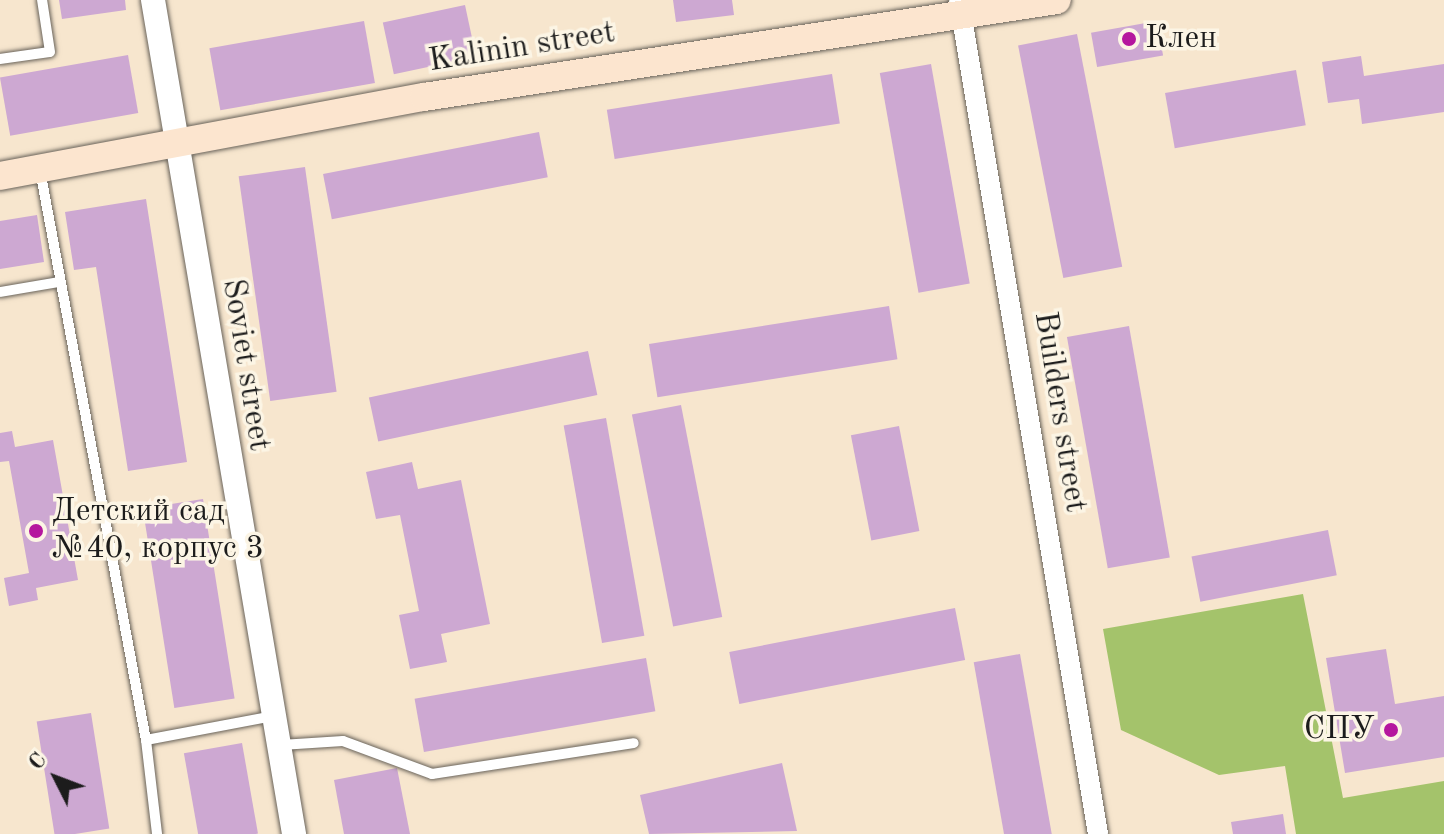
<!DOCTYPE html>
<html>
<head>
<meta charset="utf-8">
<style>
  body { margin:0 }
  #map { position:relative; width:1444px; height:834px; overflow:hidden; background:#f7e6ce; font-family:"Old Standard TT",serif }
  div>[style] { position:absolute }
  .green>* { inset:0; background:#a4c36b }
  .building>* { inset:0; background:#cda8d2; transform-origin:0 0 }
  .roads { filter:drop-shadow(0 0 2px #69635a) drop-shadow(0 0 2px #69635a) }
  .service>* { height:10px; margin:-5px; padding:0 5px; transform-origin:5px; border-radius:5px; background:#fff }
  .minor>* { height:20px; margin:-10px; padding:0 10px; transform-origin:10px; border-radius:10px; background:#fff }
  .tertiary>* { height:24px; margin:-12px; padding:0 12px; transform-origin:12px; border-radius:12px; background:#fff }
  .secondary>* { height:28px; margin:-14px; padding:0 14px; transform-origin:14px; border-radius:14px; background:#fce5cf }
  .dots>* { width:22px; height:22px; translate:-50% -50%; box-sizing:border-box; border:4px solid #fcf5e5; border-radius:50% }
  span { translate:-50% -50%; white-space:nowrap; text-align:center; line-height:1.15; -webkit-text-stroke:7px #fcf5e5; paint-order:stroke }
  .poi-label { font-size:32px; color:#1c1c1c }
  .left { translate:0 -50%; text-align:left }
  .right { translate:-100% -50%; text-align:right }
  .street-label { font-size:32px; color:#1c1c1c }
  .north { position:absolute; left:16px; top:738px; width:80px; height:80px; -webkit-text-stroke:6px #fcf5e5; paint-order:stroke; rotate:312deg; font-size:22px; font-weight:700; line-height:32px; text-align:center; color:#1c1c1c }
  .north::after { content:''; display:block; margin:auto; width:28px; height:36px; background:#1c1c1c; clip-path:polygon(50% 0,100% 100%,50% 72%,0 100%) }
</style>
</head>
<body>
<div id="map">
  <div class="green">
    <div style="clip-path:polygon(1303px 594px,1343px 798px,1444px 781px,1444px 834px,1296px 834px,1285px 766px,1219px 775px,1121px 730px,1103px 629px)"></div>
  </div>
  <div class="building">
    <div style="clip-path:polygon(59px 0,125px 0,126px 10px,62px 19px)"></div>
    <div style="clip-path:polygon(673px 0,732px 0,734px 15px,676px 22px)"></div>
    <div style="left:465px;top:5px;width:53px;height:84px;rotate:78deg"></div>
    <div style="left:364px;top:21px;width:63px;height:157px;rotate:80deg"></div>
    <div style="left:1157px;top:21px;width:35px;height:67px;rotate:80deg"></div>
    <div style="left:1077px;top:34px;width:237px;height:60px;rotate:79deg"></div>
    <div style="left:128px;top:55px;width:59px;height:130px;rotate:80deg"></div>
    <div style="clip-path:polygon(1361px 56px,1364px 76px,1444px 64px,1444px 112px,1362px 124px,1359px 99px,1328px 103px,1322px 62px)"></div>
    <div style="left:931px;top:64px;width:223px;height:52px;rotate:80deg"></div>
    <div style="left:1296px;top:70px;width:56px;height:133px;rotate:80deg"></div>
    <div style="left:832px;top:74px;width:50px;height:228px;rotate:81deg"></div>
    <div style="left:539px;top:132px;width:46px;height:220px;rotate:79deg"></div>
    <div style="left:305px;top:167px;width:227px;height:67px;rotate:82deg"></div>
    <div style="clip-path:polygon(146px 199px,187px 462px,128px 471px,96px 267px,74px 270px,65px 212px)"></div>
    <div style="clip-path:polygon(37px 215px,44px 262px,0 269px,0 221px)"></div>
    <div style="left:889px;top:306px;width:54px;height:243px;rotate:81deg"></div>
    <div style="left:1129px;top:326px;width:235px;height:63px;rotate:80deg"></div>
    <div style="left:588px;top:351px;width:45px;height:224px;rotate:78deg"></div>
    <div style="left:681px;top:405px;width:216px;height:50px;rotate:79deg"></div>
    <div style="left:606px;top:418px;width:221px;height:43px;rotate:80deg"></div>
    <div style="left:899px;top:426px;width:107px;height:49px;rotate:79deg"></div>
    <div style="clip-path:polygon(12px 431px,15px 447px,53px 440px,78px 580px,36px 588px,38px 600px,9px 606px,4px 578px,29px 573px,9px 461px,0 462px,0 433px)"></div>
    <div style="clip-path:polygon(412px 462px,418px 489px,461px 480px,490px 624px,441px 634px,447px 662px,410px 669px,399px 615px,419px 611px,400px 515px,376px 519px,366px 472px)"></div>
    <div style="left:203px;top:499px;width:202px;height:61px;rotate:81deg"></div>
    <div style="left:1328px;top:530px;width:46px;height:139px;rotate:79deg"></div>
    <div style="left:955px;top:608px;width:53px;height:230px;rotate:79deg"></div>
    <div style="clip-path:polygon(1386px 649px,1395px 704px,1444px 696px,1444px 757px,1345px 773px,1326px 658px)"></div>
    <div style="left:1020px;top:654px;width:183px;height:47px;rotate:80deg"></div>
    <div style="left:646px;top:658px;width:54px;height:235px;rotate:80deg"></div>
    <div style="left:91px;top:713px;width:117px;height:55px;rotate:81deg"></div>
    <div style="left:242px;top:743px;width:92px;height:59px;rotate:80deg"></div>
    <div style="clip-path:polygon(782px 763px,797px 831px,649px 834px,640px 795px)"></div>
    <div style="clip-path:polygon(397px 768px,410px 834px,344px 834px,334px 780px)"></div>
    <div style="clip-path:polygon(1283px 814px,1286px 834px,1233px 834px,1231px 822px)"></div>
  </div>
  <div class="roads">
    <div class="service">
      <div style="left:0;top:59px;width:50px;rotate:-8deg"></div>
      <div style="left:50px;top:52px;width:53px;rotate:-98.7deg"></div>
      <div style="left:40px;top:170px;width:580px;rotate:79.47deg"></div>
      <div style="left:146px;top:740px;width:129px;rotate:-10.7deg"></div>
      <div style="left:0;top:292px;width:60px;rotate:-9.6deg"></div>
      <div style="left:146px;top:740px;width:95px;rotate:83.3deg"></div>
      <div style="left:281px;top:745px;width:62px;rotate:-3.7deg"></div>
      <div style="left:343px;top:741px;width:95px;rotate:20.3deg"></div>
      <div style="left:432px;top:774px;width:204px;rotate:-8.7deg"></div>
    </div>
    <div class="minor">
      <div style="left:959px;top:0;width:846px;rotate:80.54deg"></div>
    </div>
    <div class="tertiary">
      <div style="left:153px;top:0;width:846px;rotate:80.4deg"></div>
    </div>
    <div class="secondary">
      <div style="left:0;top:176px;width:431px;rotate:-10.6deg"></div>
      <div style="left:424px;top:97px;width:640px;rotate:-8.71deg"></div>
    </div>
  </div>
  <div class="dots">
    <div style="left:1129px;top:39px;background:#b5179e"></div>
    <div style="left:36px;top:531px;background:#b5179e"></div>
    <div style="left:1391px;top:730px;background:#b5179e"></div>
  </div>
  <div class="poi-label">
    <span class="left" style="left:1145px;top:39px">Клен</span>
    <span class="left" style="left:52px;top:531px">Детский сад<br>№40, корпус 3</span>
    <span class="right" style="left:1375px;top:730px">СПУ</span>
  </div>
  <div class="street-label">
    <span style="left:522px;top:48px;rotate:-9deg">Kalinin street</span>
    <span style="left:245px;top:365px;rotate:81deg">Soviet street</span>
    <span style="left:1059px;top:412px;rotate:81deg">Builders street</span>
  </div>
  <div class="north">С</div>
</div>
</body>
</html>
